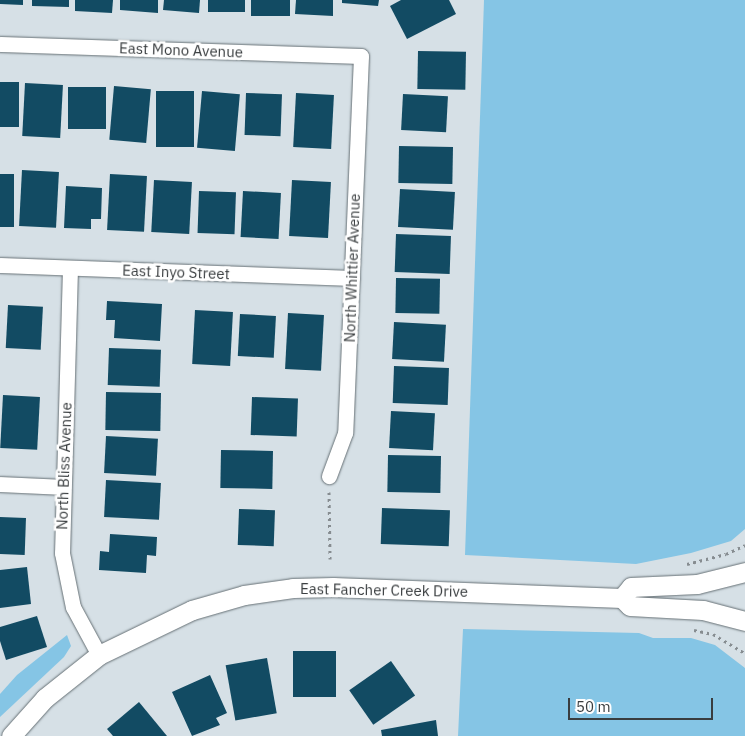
<!DOCTYPE html>
<style>
body{margin:0}
#map{position:relative;width:745px;height:736px;overflow:hidden;background:#d6e0e6;font-family:"IBM Plex Sans",sans-serif}
div>[style]{position:absolute}
.green>*{inset:0;background:#85c5e5}
.building>*{inset:0;background:#124b63;transform-origin:0 0}
.path>*{height:3px;margin-top:-1.5px;transform-origin:0;background:repeating-linear-gradient(90deg,#868c90 0 2.5px,transparent 0 6.5px)}
.roads{filter:drop-shadow(0 0 1px #667075) drop-shadow(0 0 1px #667075)}
.minor>*{height:15px;margin:-7.5px;padding:0 7.5px;transform-origin:7.5px;border-radius:7.5px;background:#fff}
.tertiary>*{height:19px;margin:-9.5px;padding:0 9.5px;transform-origin:9.5px;border-radius:9.5px;background:#fff}
span{translate:-50% -50%;white-space:nowrap;text-align:center;line-height:1.15;-webkit-text-stroke:5px #fff;paint-order:stroke}
.street-label{font-size:15px;color:#393d3f}
.scale{position:absolute;left:568px;top:698px;width:145px;height:22px;box-sizing:border-box;border:2px solid #393d3f;border-top:0;padding-left:6px;font-size:15px;line-height:18px;white-space:nowrap;color:#393d3f;-webkit-text-stroke:4px #fff;paint-order:stroke}
</style>
<div id="map">
<div class="green">
<div style="clip-path:polygon(484px 0,745px 0,745px 529px,731px 541px,691px 553px,636px 564px,465px 555px)"></div>
<div style="clip-path:polygon(463px 629px,639px 633px,653px 638px,691px 638px,715px 645px,745px 668px,745px 736px,458px 736px)"></div>
<div style="clip-path:polygon(67px 635px,71px 646px,64px 657px,0 717px,0 694px,17px 675px)"></div>
</div>
<div class="building">
<div style="clip-path:polygon(0 0,23px 0,23px 5px,0 4px)"></div>
<div style="clip-path:polygon(32px 0,69px 0,69px 7px,32px 6px)"></div>
<div style="clip-path:polygon(75px 0,113px 0,112px 13px,75px 11px)"></div>
<div style="clip-path:polygon(120px 0,158px 0,158px 13px,120px 10px)"></div>
<div style="clip-path:polygon(164px 0,200px 0,199px 13px,163px 10px)"></div>
<div style="left:208px;top:0;width:37px;height:12px"></div>
<div style="left:251px;top:0;width:39px;height:16px"></div>
<div style="clip-path:polygon(296px 0,333px 0,333px 16px,295px 14px)"></div>
<div style="clip-path:polygon(342px 0,379px 0,378px 6px,342px 3px)"></div>
<div style="clip-path:polygon(401px 0,449px 0,456px 14px,407px 39px,390px 6px)"></div>
<div style="left:418px;top:51px;width:48px;height:38px;rotate:1deg"></div>
<div style="left:0;top:82px;width:19px;height:45px"></div>
<div style="left:25px;top:83px;width:38px;height:53px;rotate:3deg"></div>
<div style="left:114px;top:86px;width:37px;height:54px;rotate:5deg"></div>
<div style="left:68px;top:87px;width:38px;height:42px"></div>
<div style="left:156px;top:91px;width:38px;height:56px"></div>
<div style="left:202px;top:91px;width:38px;height:57px;rotate:5deg"></div>
<div style="left:246px;top:93px;width:36px;height:42px;rotate:2deg"></div>
<div style="left:296px;top:93px;width:38px;height:54px;rotate:3deg"></div>
<div style="left:403px;top:94px;width:45px;height:36px;rotate:3deg"></div>
<div style="left:399px;top:146px;width:54px;height:37px;rotate:1deg"></div>
<div style="left:22px;top:170px;width:37px;height:56px;rotate:3deg"></div>
<div style="left:0;top:174px;width:14px;height:53px"></div>
<div style="left:110px;top:174px;width:37px;height:56px;rotate:3deg"></div>
<div style="left:154px;top:180px;width:38px;height:52px;rotate:3deg"></div>
<div style="left:292px;top:180px;width:39px;height:56px;rotate:3deg"></div>
<div style="clip-path:polygon(66px 186px,102px 188px,101px 219px,91px 219px,91px 229px,64px 228px)"></div>
<div style="left:400px;top:189px;width:55px;height:38px;rotate:3deg"></div>
<div style="left:199px;top:191px;width:37px;height:42px;rotate:2deg"></div>
<div style="left:243px;top:191px;width:38px;height:46px;rotate:3deg"></div>
<div style="left:396px;top:234px;width:55px;height:38px;rotate:2deg"></div>
<div style="left:396px;top:278px;width:44px;height:35px;rotate:1deg"></div>
<div style="clip-path:polygon(107px 301px,162px 304px,160px 341px,114px 338px,115px 320px,106px 320px)"></div>
<div style="left:8px;top:305px;width:35px;height:43px;rotate:3deg"></div>
<div style="left:195px;top:310px;width:38px;height:54px;rotate:3deg"></div>
<div style="left:288px;top:313px;width:36px;height:56px;rotate:3deg"></div>
<div style="left:240px;top:314px;width:36px;height:42px;rotate:3deg"></div>
<div style="left:394px;top:322px;width:52px;height:37px;rotate:3deg"></div>
<div style="left:109px;top:348px;width:52px;height:37px;rotate:2deg"></div>
<div style="left:394px;top:366px;width:55px;height:37px;rotate:2deg"></div>
<div style="left:106px;top:392px;width:55px;height:38px;rotate:1deg"></div>
<div style="left:3px;top:395px;width:37px;height:53px;rotate:3deg"></div>
<div style="left:252px;top:397px;width:46px;height:38px;rotate:2deg"></div>
<div style="left:391px;top:411px;width:44px;height:37px;rotate:3deg"></div>
<div style="left:106px;top:436px;width:52px;height:37px;rotate:3deg"></div>
<div style="left:221px;top:450px;width:52px;height:38px;rotate:1deg"></div>
<div style="left:388px;top:455px;width:53px;height:37px;rotate:1deg"></div>
<div style="left:106px;top:480px;width:55px;height:37px;rotate:3deg"></div>
<div style="left:382px;top:508px;width:68px;height:36px;rotate:2deg"></div>
<div style="left:239px;top:509px;width:36px;height:36px;rotate:2deg"></div>
<div style="left:0;top:517px;width:26px;height:37px;rotate:2deg"></div>
<div style="clip-path:polygon(110px 534px,157px 537px,156px 556px,147px 555px,146px 573px,99px 570px,100px 551px,109px 552px)"></div>
<div style="clip-path:polygon(27px 567px,31px 604px,0 608px,0 570px)"></div>
<div style="clip-path:polygon(37px 616px,47px 647px,6px 660px,0 641px,0 627px)"></div>
<div style="left:293px;top:651px;width:43px;height:46px"></div>
<div style="left:267px;top:658px;width:56px;height:42px;rotate:80deg"></div>
<div style="left:391px;top:661px;width:42px;height:51px;rotate:55deg"></div>
<div style="clip-path:polygon(210px 675px,227px 713px,216px 718px,220px 725px,192px 736px,172px 692px)"></div>
<div style="clip-path:polygon(139px 702px,167px 736px,113px 736px,107px 729px)"></div>
<div style="clip-path:polygon(436px 720px,438px 736px,382px 736px,381px 730px)"></div>
</div>
<div class="path">
<div style="left:329px;top:492px;width:67px;rotate:89.1deg"></div>
<div style="left:687px;top:564px;width:40px;rotate:-14.4deg"></div>
<div style="left:726px;top:554px;width:21px;rotate:-25deg"></div>
<div style="left:694px;top:630px;width:19px;rotate:12deg"></div>
<div style="left:713px;top:634px;width:37px;rotate:31deg"></div>
</div>
<div class="roads">
<div class="minor">
<div style="left:0;top:44px;width:361px;rotate:1.9deg"></div>
<div style="left:361px;top:56px;width:377px;rotate:92.4deg"></div>
<div style="left:345px;top:433px;width:46px;rotate:110.4deg"></div>
<div style="left:0;top:265px;width:352px;rotate:2.1deg"></div>
<div style="left:70px;top:268px;width:285px;rotate:91.6deg"></div>
<div style="left:62px;top:553px;width:55px;rotate:78.5deg"></div>
<div style="left:73px;top:607px;width:55px;rotate:61.6deg"></div>
<div style="left:0;top:484px;width:63px;rotate:2.7deg"></div>
</div>
<div class="tertiary">
<div style="left:622px;top:598px;width:14px;rotate:-51deg"></div>
<div style="left:631px;top:587px;width:66px;rotate:-2.6deg"></div>
<div style="left:697px;top:584px;width:49px;rotate:-14deg"></div>
<div style="left:11px;top:736px;width:51px;rotate:-48.2deg"></div>
<div style="left:45px;top:698px;width:69px;rotate:-38.5deg"></div>
<div style="left:99px;top:655px;width:103px;rotate:-25.8deg"></div>
<div style="left:192px;top:610px;width:54px;rotate:-16.1deg"></div>
<div style="left:244px;top:595px;width:49px;rotate:-8.1deg"></div>
<div style="left:293px;top:588px;width:40px;rotate:-1.4deg"></div>
<div style="left:333px;top:587px;width:289px;rotate:2.2deg"></div>
<div style="left:622px;top:598px;width:11px;rotate:45deg"></div>
<div style="left:630px;top:606px;width:73px;rotate:3.1deg"></div>
<div style="left:703px;top:610px;width:43px;rotate:14.7deg"></div>
</div>
</div>
<div class="street-label">
<span style="left:181px;top:50px;rotate:2deg">East Mono Avenue</span>
<span style="left:352px;top:268px;rotate:-88deg">North Whittier Avenue</span>
<span style="left:176px;top:272px;rotate:2deg">East Inyo Street</span>
<span style="left:64px;top:466px;rotate:-88deg">North Bliss Avenue</span>
<span style="left:384px;top:590px;rotate:1deg">East Fancher Creek Drive</span>
</div>
<div class="scale">50 m</div>
</div>
